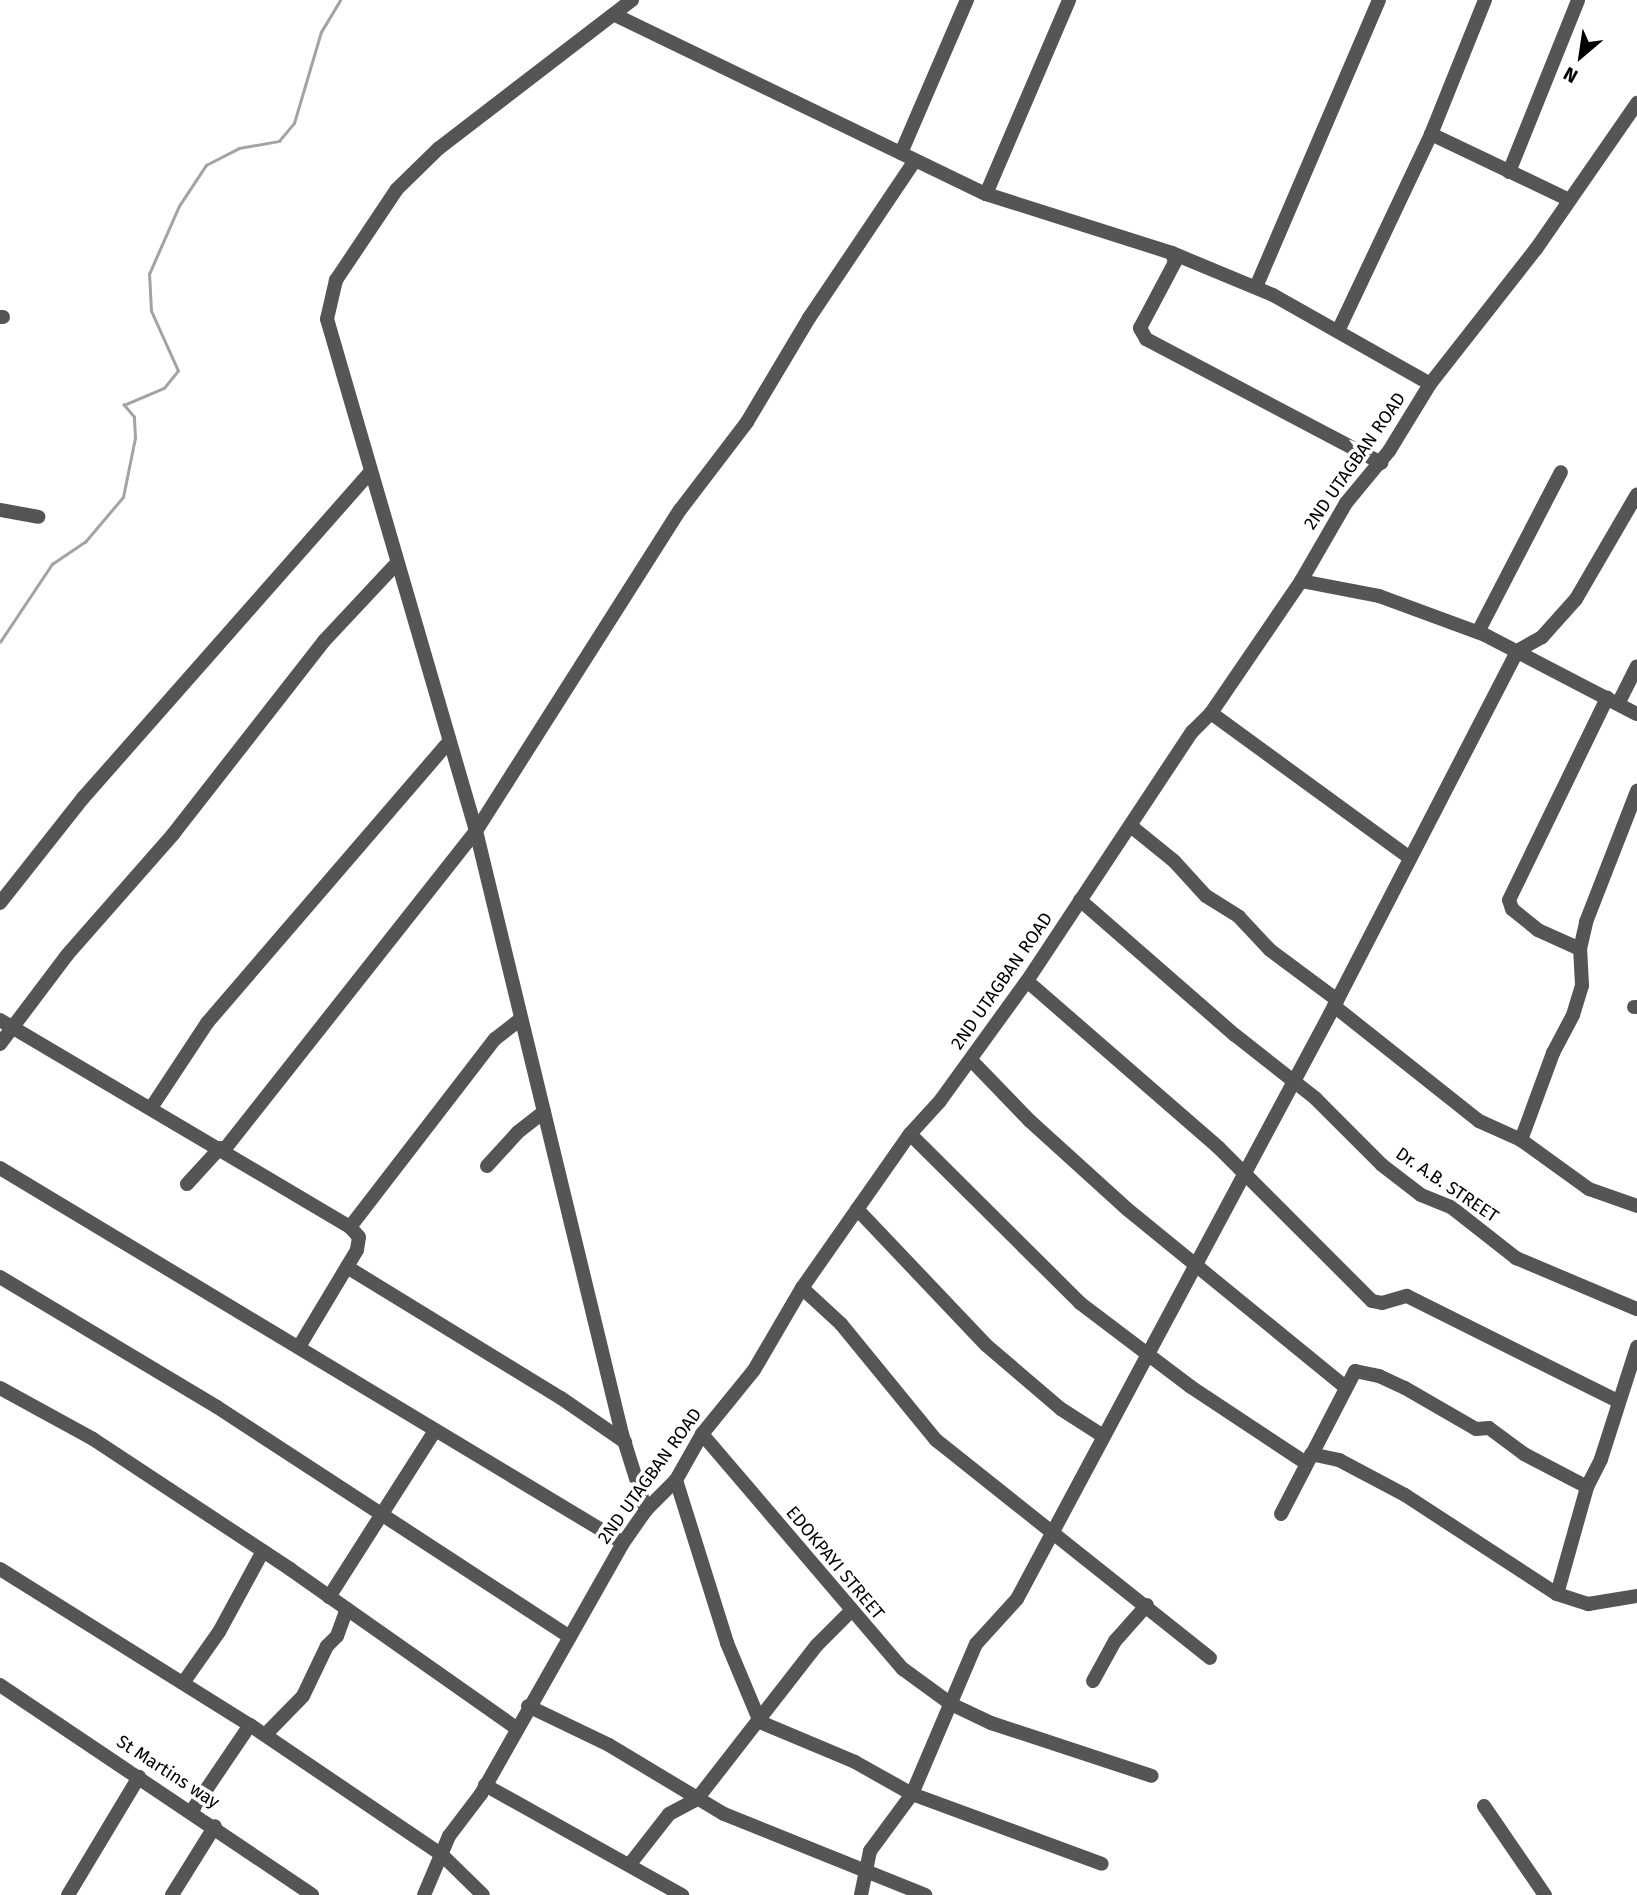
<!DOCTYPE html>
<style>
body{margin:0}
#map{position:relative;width:1637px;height:1895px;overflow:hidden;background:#fff;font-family:"Fira Sans",sans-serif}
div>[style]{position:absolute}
.stream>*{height:2.5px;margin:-1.25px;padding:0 1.25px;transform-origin:1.25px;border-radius:1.25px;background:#a3a3a3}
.minor>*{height:14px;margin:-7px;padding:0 7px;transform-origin:7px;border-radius:7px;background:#555}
span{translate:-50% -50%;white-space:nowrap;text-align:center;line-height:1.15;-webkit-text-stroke:7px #fff;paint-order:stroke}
.street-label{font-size:18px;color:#000}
.north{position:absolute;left:1546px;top:21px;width:70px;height:70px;-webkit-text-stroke:5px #fff;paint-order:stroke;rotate:209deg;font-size:19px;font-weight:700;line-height:28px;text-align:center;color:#000}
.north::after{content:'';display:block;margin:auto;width:24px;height:32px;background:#000;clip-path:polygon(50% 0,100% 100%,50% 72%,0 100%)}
</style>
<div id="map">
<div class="stream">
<div style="left:0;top:642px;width:94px;rotate:-56.3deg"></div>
<div style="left:52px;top:564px;width:40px;rotate:-34deg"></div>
<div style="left:85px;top:542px;width:59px;rotate:-49.8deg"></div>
<div style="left:123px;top:497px;width:60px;rotate:-78.5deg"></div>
<div style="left:135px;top:438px;width:21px;rotate:-93deg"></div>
<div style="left:134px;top:417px;width:16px;rotate:-130deg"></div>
<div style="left:124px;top:405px;width:43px;rotate:-23deg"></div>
<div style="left:164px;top:388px;width:22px;rotate:-51deg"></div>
<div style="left:178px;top:371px;width:66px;rotate:-114.2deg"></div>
<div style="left:151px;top:311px;width:37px;rotate:-93deg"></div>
<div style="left:149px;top:274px;width:74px;rotate:-66.2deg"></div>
<div style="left:179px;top:206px;width:49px;rotate:-56.6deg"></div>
<div style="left:206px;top:165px;width:37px;rotate:-27deg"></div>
<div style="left:239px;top:148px;width:41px;rotate:-9.9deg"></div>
<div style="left:279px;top:141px;width:23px;rotate:-50deg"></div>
<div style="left:294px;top:123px;width:95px;rotate:-73.5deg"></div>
<div style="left:321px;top:32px;width:37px;rotate:-59deg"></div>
</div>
<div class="minor">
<div style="left:632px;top:0;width:243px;rotate:142.5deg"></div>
<div style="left:439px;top:148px;width:59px;rotate:135.7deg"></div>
<div style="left:397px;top:189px;width:110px;rotate:123.8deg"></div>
<div style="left:336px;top:280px;width:40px;rotate:103deg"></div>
<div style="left:327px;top:319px;width:533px;rotate:73.77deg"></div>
<div style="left:476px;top:831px;width:620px;rotate:76.39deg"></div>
<div style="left:622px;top:1434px;width:80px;rotate:72.5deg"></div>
<div style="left:1485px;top:0;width:144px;rotate:111.9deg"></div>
<div style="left:1431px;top:134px;width:151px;rotate:25.5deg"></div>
<div style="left:615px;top:15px;width:412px;rotate:25.8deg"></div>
<div style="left:986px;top:194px;width:195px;rotate:17.6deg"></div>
<div style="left:1172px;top:253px;width:109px;rotate:22.6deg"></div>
<div style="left:1273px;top:295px;width:180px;rotate:29.5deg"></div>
<div style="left:901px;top:153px;width:167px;rotate:-66.7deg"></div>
<div style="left:1509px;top:172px;width:185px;rotate:-68.1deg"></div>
<div style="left:986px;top:194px;width:211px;rotate:-66.8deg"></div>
<div style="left:1172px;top:253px;width:9px;rotate:72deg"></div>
<div style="left:1175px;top:262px;width:75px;rotate:117.9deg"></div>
<div style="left:1140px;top:328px;width:13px;rotate:61deg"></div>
<div style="left:1146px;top:339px;width:266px;rotate:27.8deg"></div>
<div style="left:1256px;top:287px;width:312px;rotate:-66.8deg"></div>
<div style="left:0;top:317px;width:3px"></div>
<div style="left:1339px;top:329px;width:216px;rotate:-64.7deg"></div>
<div style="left:0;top:510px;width:39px;rotate:10deg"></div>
<div style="left:1301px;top:581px;width:79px;rotate:10.9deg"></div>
<div style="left:1379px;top:596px;width:113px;rotate:20.2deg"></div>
<div style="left:1485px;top:635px;width:171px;rotate:27.5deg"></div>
<div style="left:1478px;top:632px;width:180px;rotate:-62.6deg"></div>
<div style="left:1517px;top:651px;width:29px;rotate:-29deg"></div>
<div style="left:1542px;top:637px;width:51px;rotate:-48.2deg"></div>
<div style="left:1576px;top:599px;width:121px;rotate:-59.8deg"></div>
<div style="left:1618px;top:704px;width:42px;rotate:-63.4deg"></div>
<div style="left:1211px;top:713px;width:246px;rotate:36.1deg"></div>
<div style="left:1132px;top:827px;width:54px;rotate:39deg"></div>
<div style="left:1174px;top:861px;width:47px;rotate:47.6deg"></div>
<div style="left:1206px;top:896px;width:39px;rotate:32deg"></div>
<div style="left:1239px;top:917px;width:45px;rotate:46.8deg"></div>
<div style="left:1270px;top:950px;width:84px;rotate:36.7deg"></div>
<div style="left:1080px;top:900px;width:206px;rotate:41.1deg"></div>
<div style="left:1235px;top:1035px;width:102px;rotate:38.2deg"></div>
<div style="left:1315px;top:1098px;width:95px;rotate:45deg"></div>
<div style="left:1382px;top:1165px;width:49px;rotate:37.6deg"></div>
<div style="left:1421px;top:1195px;width:32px;rotate:22deg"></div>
<div style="left:1451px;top:1207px;width:83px;rotate:38.1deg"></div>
<div style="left:1516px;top:1258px;width:131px;rotate:22.9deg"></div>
<div style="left:0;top:903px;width:134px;rotate:-51.7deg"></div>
<div style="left:83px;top:798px;width:434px;rotate:-48.6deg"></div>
<div style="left:1580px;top:949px;width:46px;rotate:-155.7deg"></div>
<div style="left:1538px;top:930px;width:33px;rotate:-141deg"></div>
<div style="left:1512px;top:909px;width:9px;rotate:-108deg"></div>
<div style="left:1509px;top:900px;width:225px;rotate:-64.1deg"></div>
<div style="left:1027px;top:981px;width:254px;rotate:41deg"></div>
<div style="left:1219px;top:1148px;width:216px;rotate:45deg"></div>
<div style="left:1372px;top:1301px;width:10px;rotate:11deg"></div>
<div style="left:1382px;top:1303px;width:26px;rotate:-16deg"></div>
<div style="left:1407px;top:1296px;width:236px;rotate:26.5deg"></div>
<div style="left:1334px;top:1006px;width:185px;rotate:38.4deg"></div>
<div style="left:1479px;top:1121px;width:46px;rotate:24.3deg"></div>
<div style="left:1521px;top:1140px;width:84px;rotate:35.8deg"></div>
<div style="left:1589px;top:1189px;width:51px;rotate:19.5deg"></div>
<div style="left:1634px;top:1007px;width:3px"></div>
<div style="left:0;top:1020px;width:407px;rotate:30.6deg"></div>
<div style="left:350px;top:1227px;width:13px;rotate:48deg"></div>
<div style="left:359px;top:1237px;width:13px;rotate:99deg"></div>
<div style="left:357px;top:1250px;width:113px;rotate:120.9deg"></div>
<div style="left:0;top:1044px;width:111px;rotate:-53deg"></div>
<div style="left:67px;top:955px;width:162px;rotate:-48.7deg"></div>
<div style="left:174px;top:833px;width:244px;rotate:-52deg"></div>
<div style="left:324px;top:641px;width:107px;rotate:-46.9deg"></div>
<div style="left:971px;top:1060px;width:85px;rotate:46deg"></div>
<div style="left:1030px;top:1121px;width:131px;rotate:42.2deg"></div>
<div style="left:1127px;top:1209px;width:280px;rotate:39.2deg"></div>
<div style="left:151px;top:1108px;width:102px;rotate:-56.6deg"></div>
<div style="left:207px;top:1023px;width:367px;rotate:-49.3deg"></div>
<div style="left:910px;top:1134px;width:240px;rotate:44.8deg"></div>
<div style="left:1080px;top:1303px;width:139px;rotate:37.1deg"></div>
<div style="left:1191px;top:1387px;width:138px;rotate:33.5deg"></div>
<div style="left:1521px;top:1140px;width:93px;rotate:-69.8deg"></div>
<div style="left:1553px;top:1053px;width:43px;rotate:-62.2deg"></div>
<div style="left:1573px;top:1015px;width:31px;rotate:-73deg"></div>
<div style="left:1582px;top:985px;width:36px;rotate:-93deg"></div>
<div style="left:1580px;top:949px;width:28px;rotate:-77deg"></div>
<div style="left:1586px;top:922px;width:141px;rotate:-68.7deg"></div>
<div style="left:224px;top:1150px;width:407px;rotate:-51.7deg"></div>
<div style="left:476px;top:831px;width:380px;rotate:-57.6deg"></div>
<div style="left:680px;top:510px;width:111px;rotate:-52.7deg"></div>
<div style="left:747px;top:422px;width:121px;rotate:-59.2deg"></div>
<div style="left:809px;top:318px;width:190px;rotate:-56.1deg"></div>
<div style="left:487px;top:1166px;width:46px;rotate:-47.6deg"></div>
<div style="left:518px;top:1132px;width:33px;rotate:-38deg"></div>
<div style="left:0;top:1168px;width:727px;rotate:31.04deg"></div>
<div style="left:187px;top:1184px;width:49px;rotate:-47.5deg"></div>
<div style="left:857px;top:1209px;width:187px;rotate:46.5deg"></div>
<div style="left:986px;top:1345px;width:99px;rotate:40.5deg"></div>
<div style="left:1061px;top:1409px;width:50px;rotate:32.7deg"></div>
<div style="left:350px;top:1227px;width:237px;rotate:-52.4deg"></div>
<div style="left:495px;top:1039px;width:33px;rotate:-38deg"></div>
<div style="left:347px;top:1267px;width:251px;rotate:31.5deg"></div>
<div style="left:561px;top:1398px;width:78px;rotate:34.5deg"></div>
<div style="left:0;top:1277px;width:253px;rotate:30.9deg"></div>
<div style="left:217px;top:1407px;width:421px;rotate:33.1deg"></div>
<div style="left:802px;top:1288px;width:53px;rotate:42.7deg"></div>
<div style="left:841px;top:1324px;width:150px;rotate:50.7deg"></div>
<div style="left:936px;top:1440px;width:350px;rotate:38.5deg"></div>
<div style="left:0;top:1388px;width:106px;rotate:28.7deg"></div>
<div style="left:93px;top:1439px;width:236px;rotate:33.4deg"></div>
<div style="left:290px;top:1569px;width:275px;rotate:35.1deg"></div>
<div style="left:702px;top:1434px;width:309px;rotate:49.5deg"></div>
<div style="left:903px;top:1669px;width:59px;rotate:36.1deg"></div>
<div style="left:951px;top:1704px;width:44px;rotate:25.4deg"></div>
<div style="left:991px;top:1723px;width:169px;rotate:18.2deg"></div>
<div style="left:1311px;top:1454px;width:29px;rotate:12deg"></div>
<div style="left:1339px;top:1460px;width:75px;rotate:27.9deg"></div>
<div style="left:1405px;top:1495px;width:181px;rotate:33.1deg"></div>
<div style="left:1557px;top:1594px;width:33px;rotate:18deg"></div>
<div style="left:1588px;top:1604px;width:50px;rotate:-9.3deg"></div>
<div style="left:676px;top:1480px;width:171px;rotate:72.6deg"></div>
<div style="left:727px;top:1643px;width:86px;rotate:67.3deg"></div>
<div style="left:760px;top:1722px;width:103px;rotate:22.8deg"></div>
<div style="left:855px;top:1762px;width:65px;rotate:29.3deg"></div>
<div style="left:912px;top:1794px;width:202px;rotate:20.2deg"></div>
<div style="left:1281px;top:1514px;width:161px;rotate:-62.6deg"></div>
<div style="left:1355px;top:1371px;width:25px;rotate:12deg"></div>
<div style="left:1379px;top:1376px;width:29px;rotate:25deg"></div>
<div style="left:1405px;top:1388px;width:82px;rotate:30deg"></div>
<div style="left:1476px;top:1429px;width:13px;rotate:-4deg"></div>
<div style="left:1489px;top:1428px;width:44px;rotate:36.6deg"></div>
<div style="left:1524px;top:1454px;width:71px;rotate:27.6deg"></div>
<div style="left:0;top:1569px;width:295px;rotate:32deg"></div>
<div style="left:250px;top:1725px;width:232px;rotate:34.1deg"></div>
<div style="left:442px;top:1855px;width:57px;rotate:44.3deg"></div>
<div style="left:1557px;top:1594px;width:111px;rotate:-74.3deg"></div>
<div style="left:1587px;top:1487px;width:31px;rotate:-63deg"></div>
<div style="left:1601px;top:1459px;width:118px;rotate:-72.2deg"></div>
<div style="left:329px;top:1597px;width:196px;rotate:-57.5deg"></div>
<div style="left:1093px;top:1681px;width:46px;rotate:-61.2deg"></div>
<div style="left:1115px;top:1641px;width:48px;rotate:-48.4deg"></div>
<div style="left:183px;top:1683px;width:62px;rotate:-54.8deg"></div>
<div style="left:219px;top:1632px;width:92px;rotate:-61.5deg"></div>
<div style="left:0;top:1685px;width:376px;rotate:33.9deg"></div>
<div style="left:528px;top:1706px;width:90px;rotate:25.7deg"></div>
<div style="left:609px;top:1745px;width:134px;rotate:31deg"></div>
<div style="left:724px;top:1814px;width:217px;rotate:21.9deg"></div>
<div style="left:265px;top:1735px;width:54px;rotate:-45.7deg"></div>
<div style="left:303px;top:1696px;width:55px;rotate:-64.4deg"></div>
<div style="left:327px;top:1646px;width:14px;rotate:-45deg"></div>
<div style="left:337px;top:1636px;width:29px;rotate:-70deg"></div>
<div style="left:485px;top:1785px;width:226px;rotate:29.2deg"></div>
<div style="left:1484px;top:1806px;width:108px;rotate:55.6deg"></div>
<div style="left:191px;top:1812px;width:105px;rotate:-55.9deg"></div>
<div style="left:630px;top:1864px;width:63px;rotate:-52deg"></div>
<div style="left:669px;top:1814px;width:32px;rotate:-28deg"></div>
<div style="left:697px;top:1799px;width:195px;rotate:-52.1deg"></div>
<div style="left:817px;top:1645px;width:47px;rotate:-45deg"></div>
<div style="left:68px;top:1895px;width:138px;rotate:-59deg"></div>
<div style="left:172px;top:1895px;width:81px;rotate:-58.1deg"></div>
<div style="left:424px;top:1895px;width:64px;rotate:-67deg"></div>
<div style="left:449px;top:1836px;width:53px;rotate:-52.7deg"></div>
<div style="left:481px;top:1794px;width:288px;rotate:-60.5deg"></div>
<div style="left:623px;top:1543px;width:40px;rotate:-55.1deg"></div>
<div style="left:646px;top:1510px;width:42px;rotate:-45deg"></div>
<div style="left:676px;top:1480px;width:53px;rotate:-60.5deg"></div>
<div style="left:702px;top:1434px;width:82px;rotate:-50.9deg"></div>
<div style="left:754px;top:1370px;width:95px;rotate:-59.7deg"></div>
<div style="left:802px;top:1288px;width:188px;rotate:-55deg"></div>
<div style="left:910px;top:1134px;width:45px;rotate:-47.7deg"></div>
<div style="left:940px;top:1101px;width:148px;rotate:-54.1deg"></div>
<div style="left:1027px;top:981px;width:299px;rotate:-56.5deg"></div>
<div style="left:1192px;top:732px;width:27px;rotate:-45deg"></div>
<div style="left:1211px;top:713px;width:160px;rotate:-55.7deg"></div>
<div style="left:1301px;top:581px;width:90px;rotate:-60deg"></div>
<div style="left:1346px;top:503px;width:67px;rotate:-50.4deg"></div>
<div style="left:1389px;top:451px;width:79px;rotate:-58.5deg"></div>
<div style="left:1430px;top:384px;width:172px;rotate:-51.9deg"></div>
<div style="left:1536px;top:249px;width:178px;rotate:-55.3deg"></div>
<div style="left:861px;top:1895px;width:45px;rotate:-78.4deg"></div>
<div style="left:870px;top:1851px;width:71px;rotate:-53.6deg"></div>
<div style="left:912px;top:1794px;width:163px;rotate:-66.9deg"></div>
<div style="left:976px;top:1644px;width:61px;rotate:-47.7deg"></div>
<div style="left:1017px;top:1599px;width:663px;rotate:-61.85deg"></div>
<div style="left:1330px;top:1014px;width:408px;rotate:-62.7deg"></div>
</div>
<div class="street-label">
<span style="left:1355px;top:461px;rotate:-55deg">2ND UTAGBAN ROAD</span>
<span style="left:1002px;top:981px;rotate:-55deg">2ND UTAGBAN ROAD</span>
<span style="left:1447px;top:1185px;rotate:34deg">Dr. A.B. STREET</span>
<span style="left:650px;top:1476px;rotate:-54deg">2ND UTAGBAN ROAD</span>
<span style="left:835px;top:1563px;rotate:50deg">EDOKPAYI STREET</span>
<span style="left:168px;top:1772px;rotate:33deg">St Martins way</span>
</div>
<div class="north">N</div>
</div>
